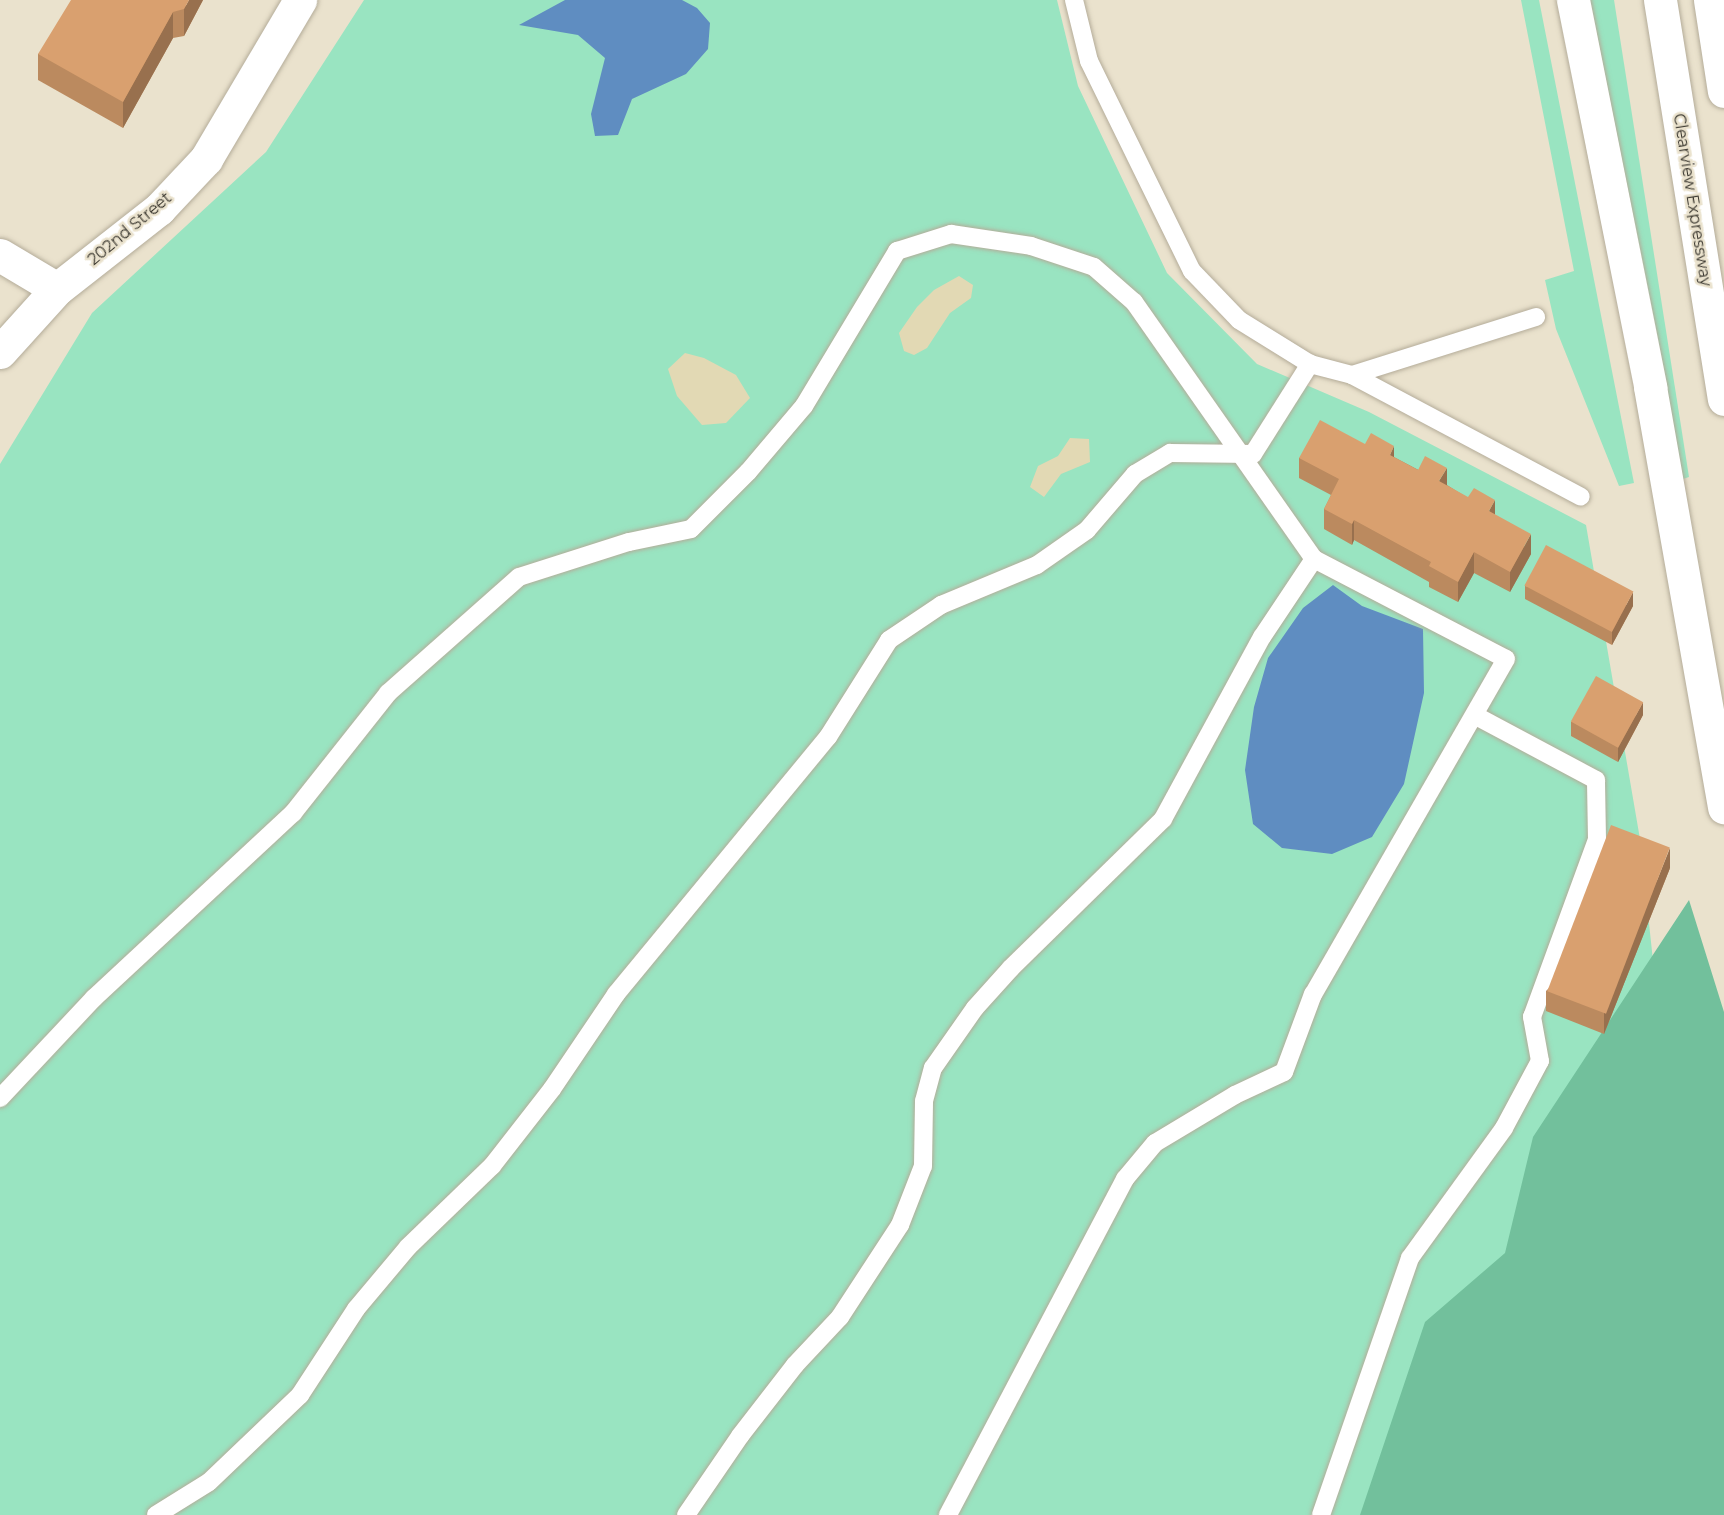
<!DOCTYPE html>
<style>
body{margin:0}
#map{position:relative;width:1724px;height:1515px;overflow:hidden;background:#eae2cd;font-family:Montserrat,sans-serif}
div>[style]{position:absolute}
.green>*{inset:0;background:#99e4c1}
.forest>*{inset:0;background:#72c09c}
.sand>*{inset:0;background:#e2d9b4}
.water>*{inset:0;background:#5f8dc1}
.roads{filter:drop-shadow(0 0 2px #b4ac99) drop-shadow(0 0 2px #b4ac99)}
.service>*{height:18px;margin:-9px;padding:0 9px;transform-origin:9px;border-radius:9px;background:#fff}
.minor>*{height:33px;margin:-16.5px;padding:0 16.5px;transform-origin:16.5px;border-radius:16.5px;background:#fff}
.motorway>*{height:33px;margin:-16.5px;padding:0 16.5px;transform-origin:16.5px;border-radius:16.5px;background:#fff}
.wall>*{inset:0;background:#bb8a5f}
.shaded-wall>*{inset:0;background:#98704e}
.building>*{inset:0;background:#d9a06f;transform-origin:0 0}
span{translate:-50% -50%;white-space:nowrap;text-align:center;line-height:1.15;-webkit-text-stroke:5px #eae2cd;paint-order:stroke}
.street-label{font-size:16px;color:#39362e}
</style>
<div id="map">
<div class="green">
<div style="clip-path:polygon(364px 0,1057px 0,1078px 86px,1167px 273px,1257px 364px,1369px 412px,1586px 525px,1640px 839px,1705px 1447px,1703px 1515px,0 1515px,0 464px,92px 313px,266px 152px)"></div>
<div style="clip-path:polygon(1521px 0,1539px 0,1634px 483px,1619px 486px,1556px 329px,1545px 280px,1574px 271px)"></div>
<div style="clip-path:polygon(1590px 0,1614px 0,1689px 477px,1683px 479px)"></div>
</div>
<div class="forest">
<div style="clip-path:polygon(1689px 900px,1724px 1012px,1724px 1515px,1360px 1515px,1425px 1322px,1505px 1253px,1533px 1137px)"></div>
</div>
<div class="sand">
<div style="clip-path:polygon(959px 276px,973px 285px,971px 298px,950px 313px,927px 348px,914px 355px,904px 351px,899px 333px,917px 307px,934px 290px)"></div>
<div style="clip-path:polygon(685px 353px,704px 358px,736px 375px,750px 398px,726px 423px,702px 425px,677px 396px,668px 369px)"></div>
<div style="clip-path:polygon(1070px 438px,1089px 439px,1090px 462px,1061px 474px,1044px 497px,1030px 487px,1038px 466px,1058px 456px)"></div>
</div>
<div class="water">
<div style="clip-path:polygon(565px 0,682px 0,697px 8px,710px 23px,708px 49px,686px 74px,632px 99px,618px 135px,595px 136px,591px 114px,605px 58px,578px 35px,519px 25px)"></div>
<div style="clip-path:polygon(1333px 585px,1362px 606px,1423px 629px,1424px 693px,1404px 784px,1372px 837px,1332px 854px,1282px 848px,1253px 824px,1245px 770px,1254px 707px,1268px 658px,1303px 608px)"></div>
</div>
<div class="roads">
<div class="service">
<div style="left:1074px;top:0;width:63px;rotate:76.2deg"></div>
<div style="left:1089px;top:61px;width:234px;rotate:63.9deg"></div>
<div style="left:1192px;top:271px;width:68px;rotate:46.2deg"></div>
<div style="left:1239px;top:320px;width:84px;rotate:31.8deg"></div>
<div style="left:1310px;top:364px;width:43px;rotate:14.7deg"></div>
<div style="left:1352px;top:375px;width:259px;rotate:28deg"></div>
<div style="left:1352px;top:375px;width:193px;rotate:-17.5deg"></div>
<div style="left:0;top:1098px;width:137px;rotate:-46.8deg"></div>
<div style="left:94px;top:998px;width:272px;rotate:-42.9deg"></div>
<div style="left:293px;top:813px;width:153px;rotate:-51.6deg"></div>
<div style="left:388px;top:693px;width:175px;rotate:-41.5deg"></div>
<div style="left:519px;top:577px;width:115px;rotate:-17.7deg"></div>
<div style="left:629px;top:542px;width:63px;rotate:-11.8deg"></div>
<div style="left:691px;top:529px;width:81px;rotate:-45deg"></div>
<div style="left:748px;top:472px;width:87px;rotate:-49.7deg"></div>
<div style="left:804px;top:406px;width:181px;rotate:-59deg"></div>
<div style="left:897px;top:251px;width:57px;rotate:-17.5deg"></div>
<div style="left:951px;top:234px;width:81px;rotate:8.5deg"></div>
<div style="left:1031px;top:246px;width:66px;rotate:18.4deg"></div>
<div style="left:1094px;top:267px;width:53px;rotate:41.2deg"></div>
<div style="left:1134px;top:302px;width:314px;rotate:55deg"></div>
<div style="left:156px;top:1515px;width:62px;rotate:-31.9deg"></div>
<div style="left:209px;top:1482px;width:126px;rotate:-43.7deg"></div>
<div style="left:300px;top:1395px;width:103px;rotate:-56.9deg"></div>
<div style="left:356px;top:1309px;width:81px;rotate:-50deg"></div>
<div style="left:408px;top:1247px;width:117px;rotate:-44deg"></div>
<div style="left:492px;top:1166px;width:98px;rotate:-52.1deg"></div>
<div style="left:552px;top:1089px;width:115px;rotate:-56deg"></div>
<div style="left:616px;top:994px;width:333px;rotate:-50.5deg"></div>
<div style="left:828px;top:737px;width:115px;rotate:-57.8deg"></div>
<div style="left:889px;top:640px;width:63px;rotate:-33.9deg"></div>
<div style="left:941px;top:605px;width:104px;rotate:-22.6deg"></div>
<div style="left:1037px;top:565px;width:61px;rotate:-35deg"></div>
<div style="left:1087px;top:530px;width:74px;rotate:-49.4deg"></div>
<div style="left:1135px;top:474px;width:41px;rotate:-31deg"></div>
<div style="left:1170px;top:453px;width:83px;rotate:0.7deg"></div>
<div style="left:1253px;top:454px;width:107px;rotate:-57.7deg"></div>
<div style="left:686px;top:1515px;width:96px;rotate:-55.6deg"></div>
<div style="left:740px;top:1436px;width:90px;rotate:-52.2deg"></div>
<div style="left:795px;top:1365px;width:66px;rotate:-46.8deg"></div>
<div style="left:840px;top:1317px;width:110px;rotate:-56.9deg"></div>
<div style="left:900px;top:1225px;width:63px;rotate:-68.7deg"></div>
<div style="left:923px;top:1166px;width:65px;rotate:-89.1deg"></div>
<div style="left:924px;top:1101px;width:34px;rotate:-75deg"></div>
<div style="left:933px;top:1068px;width:73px;rotate:-55deg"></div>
<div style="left:975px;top:1008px;width:54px;rotate:-48deg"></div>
<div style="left:1011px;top:968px;width:213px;rotate:-44.4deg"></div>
<div style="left:1163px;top:819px;width:207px;rotate:-61.5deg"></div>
<div style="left:1262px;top:637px;width:94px;rotate:-56.3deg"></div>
<div style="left:1314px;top:559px;width:216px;rotate:27.5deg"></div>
<div style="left:1506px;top:659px;width:387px;rotate:119.9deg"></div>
<div style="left:1313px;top:994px;width:83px;rotate:110.4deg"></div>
<div style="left:1284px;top:1072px;width:54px;rotate:154.9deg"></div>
<div style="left:1235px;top:1095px;width:93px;rotate:149deg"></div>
<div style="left:1155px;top:1143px;width:47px;rotate:129.8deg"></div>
<div style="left:1125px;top:1179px;width:380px;rotate:117.8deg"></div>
<div style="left:1321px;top:1515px;width:272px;rotate:-70.9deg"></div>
<div style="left:1410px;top:1258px;width:160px;rotate:-54.1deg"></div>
<div style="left:1504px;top:1128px;width:76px;rotate:-61.8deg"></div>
<div style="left:1540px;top:1061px;width:45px;rotate:-100.3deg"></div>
<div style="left:1532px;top:1017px;width:189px;rotate:-69.9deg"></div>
<div style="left:1597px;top:839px;width:59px;rotate:-91deg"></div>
<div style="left:1596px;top:780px;width:136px;rotate:-151.9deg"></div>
</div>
<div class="minor">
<div style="left:0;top:255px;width:66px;rotate:30.8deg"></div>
<div style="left:0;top:352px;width:85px;rotate:-47.9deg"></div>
<div style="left:57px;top:289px;width:130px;rotate:-38.1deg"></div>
<div style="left:159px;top:209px;width:69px;rotate:-46.8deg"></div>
<div style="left:206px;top:159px;width:185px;rotate:-59.4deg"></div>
</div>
<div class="motorway">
<div style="left:1573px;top:0;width:395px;rotate:78.7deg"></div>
<div style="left:1650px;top:387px;width:427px;rotate:80deg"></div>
<div style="left:1660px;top:0;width:404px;rotate:80.9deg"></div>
<div style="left:1710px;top:0;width:92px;rotate:81.3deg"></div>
</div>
</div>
<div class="wall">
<div style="clip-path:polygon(203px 0,184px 36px,173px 38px,123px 128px,38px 80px,38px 54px)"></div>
<div style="clip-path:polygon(1365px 444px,1394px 457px,1447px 485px,1495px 515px,1531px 554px,1510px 592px,1474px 573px,1458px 602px,1429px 587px,1429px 582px,1354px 540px,1352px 545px,1324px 529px,1324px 509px,1331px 495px,1299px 478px,1299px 458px)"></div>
<div style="clip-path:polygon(1525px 586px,1633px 606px,1612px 645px,1525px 599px)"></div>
<div style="clip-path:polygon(1643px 715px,1618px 762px,1571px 736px,1571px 722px)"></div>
<div style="clip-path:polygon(1670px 868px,1604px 1034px,1546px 1011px,1546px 991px)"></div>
</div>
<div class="shaded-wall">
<div style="clip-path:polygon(189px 0,203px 0,184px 36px,184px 9px)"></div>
<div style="clip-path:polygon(173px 12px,173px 38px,123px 128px,123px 102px)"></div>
<div style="clip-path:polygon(1394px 446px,1394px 467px,1390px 455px)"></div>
<div style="clip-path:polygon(1447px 468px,1447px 488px,1439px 481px)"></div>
<div style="clip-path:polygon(1495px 500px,1495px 520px,1489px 511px)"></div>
<div style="clip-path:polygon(1354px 520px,1354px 540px,1352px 545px,1352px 524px)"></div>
<div style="clip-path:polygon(1531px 534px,1531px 554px,1510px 592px,1510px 572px)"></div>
<div style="clip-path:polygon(1474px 552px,1474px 573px,1458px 602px,1458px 582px)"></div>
<div style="clip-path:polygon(1633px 592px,1633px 606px,1612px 645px,1612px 632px)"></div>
<div style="clip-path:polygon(1643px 702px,1643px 715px,1618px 762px,1618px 748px)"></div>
<div style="clip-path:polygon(1670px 848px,1670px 868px,1604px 1034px,1604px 1013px)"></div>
</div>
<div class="building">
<div style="clip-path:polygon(71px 0,189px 0,184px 9px,173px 12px,123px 102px,38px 54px)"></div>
<div style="clip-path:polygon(1320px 420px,1365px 444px,1371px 433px,1394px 446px,1390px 455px,1418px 470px,1425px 456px,1447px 468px,1439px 481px,1468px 497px,1474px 488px,1495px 500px,1489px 511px,1531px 534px,1510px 572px,1474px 552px,1458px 582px,1429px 566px,1431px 562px,1354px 520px,1352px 524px,1324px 509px,1339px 479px,1299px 458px)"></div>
<div style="left:1546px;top:545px;width:99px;height:46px;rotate:28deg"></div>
<div style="left:1596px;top:676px;width:54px;height:52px;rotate:29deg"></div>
<div style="left:1611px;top:825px;width:63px;height:178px;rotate:21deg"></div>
</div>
<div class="street-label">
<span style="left:1692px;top:200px;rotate:81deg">Clearview Expressway</span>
<span style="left:130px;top:229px;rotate:-40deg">202nd Street</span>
</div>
</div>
